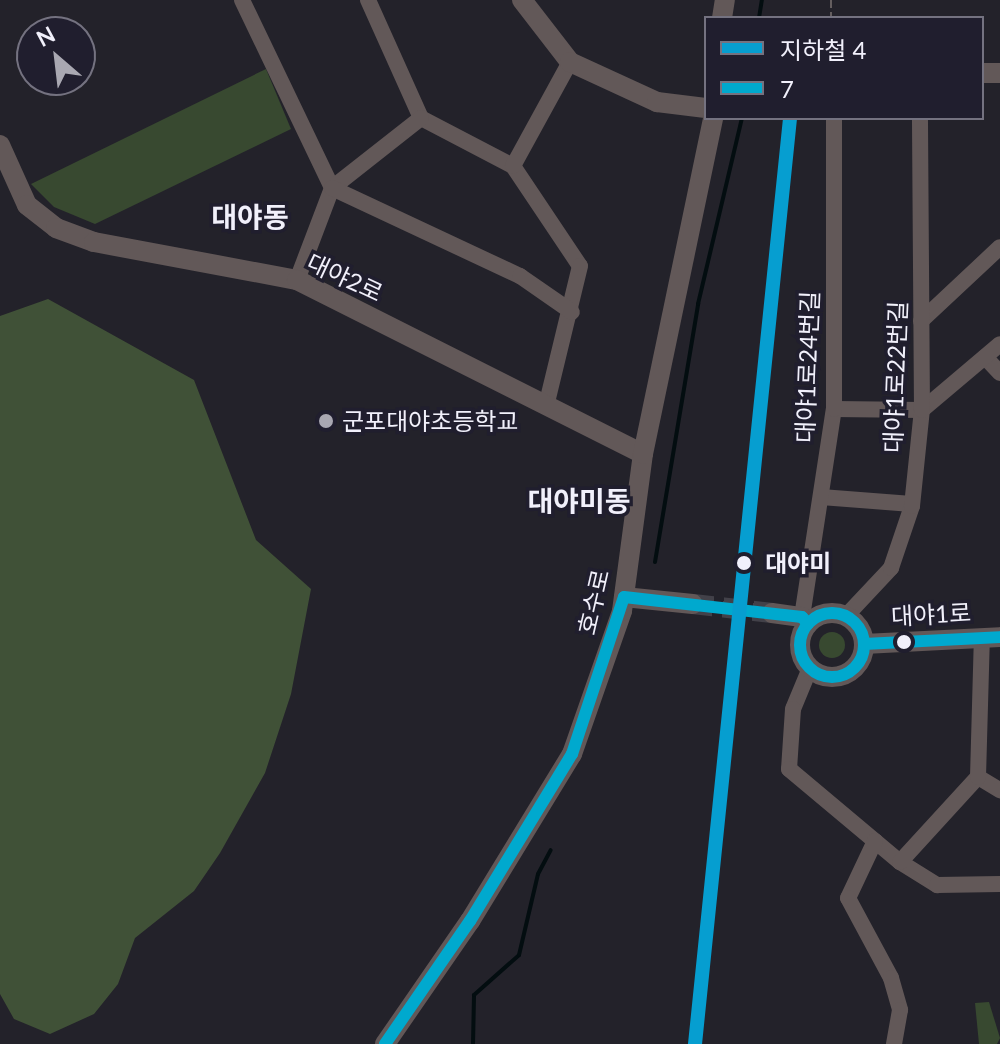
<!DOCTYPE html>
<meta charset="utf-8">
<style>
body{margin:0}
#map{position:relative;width:1000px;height:1044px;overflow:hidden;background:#23222a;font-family:Lato,"Noto Sans KR",sans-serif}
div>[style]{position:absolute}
.green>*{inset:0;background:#384930}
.round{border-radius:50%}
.forest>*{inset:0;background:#405137}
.stream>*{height:4px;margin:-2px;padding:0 2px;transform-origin:2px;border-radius:2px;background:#030d10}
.tertiary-tunnel>*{height:20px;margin-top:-10px;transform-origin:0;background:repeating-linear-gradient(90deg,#424149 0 20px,transparent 0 30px)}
.path>*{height:2px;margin-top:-1px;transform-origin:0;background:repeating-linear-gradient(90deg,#645e5f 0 8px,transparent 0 12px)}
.minor>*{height:16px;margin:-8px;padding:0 8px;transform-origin:8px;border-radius:8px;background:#625858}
.tertiary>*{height:20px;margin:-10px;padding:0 10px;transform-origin:10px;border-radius:10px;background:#625858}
.tertiary>.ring{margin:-10px;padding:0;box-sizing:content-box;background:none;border:20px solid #625858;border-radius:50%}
.bus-1>*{height:12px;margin:-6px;padding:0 6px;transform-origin:6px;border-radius:6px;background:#00a9ce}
.bus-1>.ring{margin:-6px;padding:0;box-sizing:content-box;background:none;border:12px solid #00a9ce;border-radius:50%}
.metro-1>*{height:14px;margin:-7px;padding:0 7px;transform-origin:7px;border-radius:7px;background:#069ed0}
.dots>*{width:22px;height:22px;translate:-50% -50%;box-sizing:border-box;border:4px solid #201e2e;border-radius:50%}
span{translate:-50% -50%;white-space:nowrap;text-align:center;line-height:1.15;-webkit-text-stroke:7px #201e2e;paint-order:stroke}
.street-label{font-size:24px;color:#f1f0fb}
.poi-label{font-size:24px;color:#f1f0fb}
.left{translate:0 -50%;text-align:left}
.stop-label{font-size:24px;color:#f1f0fb;font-weight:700}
.quarter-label{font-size:28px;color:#f1f0fb;font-weight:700}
.legend{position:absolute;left:704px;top:16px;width:280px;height:104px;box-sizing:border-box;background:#201e2e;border:2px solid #747280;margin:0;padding:10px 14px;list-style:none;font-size:24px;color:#f1f0fb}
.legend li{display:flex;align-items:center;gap:16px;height:40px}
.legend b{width:40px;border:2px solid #747280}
.north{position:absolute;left:16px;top:16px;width:80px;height:80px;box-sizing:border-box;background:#201e2e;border:2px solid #747280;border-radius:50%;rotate:332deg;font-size:22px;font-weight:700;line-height:32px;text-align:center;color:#f1f0fb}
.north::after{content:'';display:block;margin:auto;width:28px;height:36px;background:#a9a8b2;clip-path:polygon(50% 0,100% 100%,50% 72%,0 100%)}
</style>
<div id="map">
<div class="green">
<div style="clip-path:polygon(266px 69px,291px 129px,95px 224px,54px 207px,31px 184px)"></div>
<div class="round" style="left:819px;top:632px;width:26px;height:26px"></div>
<div style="clip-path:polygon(989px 1002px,1000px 1038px,997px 1044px,979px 1044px,975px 1003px)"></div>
</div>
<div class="forest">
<div style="clip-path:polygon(48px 299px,194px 380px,256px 540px,311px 589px,291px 694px,265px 773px,220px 853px,194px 891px,135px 938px,118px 984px,94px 1014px,50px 1034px,14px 1019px,0 994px,0 316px)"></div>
</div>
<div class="stream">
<div style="left:759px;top:18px;width:18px;rotate:-81deg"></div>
<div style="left:655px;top:562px;width:262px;rotate:-80.5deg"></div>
<div style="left:698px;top:304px;width:191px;rotate:-76.7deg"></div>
<div style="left:473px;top:1044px;width:49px;rotate:-88.8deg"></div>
<div style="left:474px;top:995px;width:60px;rotate:-41.6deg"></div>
<div style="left:519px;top:955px;width:83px;rotate:-76.8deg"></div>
<div style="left:538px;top:874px;width:27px;rotate:-62deg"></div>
</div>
<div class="tertiary-tunnel">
<div style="left:693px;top:604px;width:80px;rotate:6.5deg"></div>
</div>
<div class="path">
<div style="left:831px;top:0;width:18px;rotate:90deg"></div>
</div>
<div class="minor">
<div style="left:242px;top:0;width:208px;rotate:64.4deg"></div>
<div style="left:332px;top:188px;width:98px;rotate:110.8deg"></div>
<div style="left:368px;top:0;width:129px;rotate:65.8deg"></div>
<div style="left:421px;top:118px;width:104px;rotate:27.6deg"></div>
<div style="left:513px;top:166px;width:120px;rotate:56.2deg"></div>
<div style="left:580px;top:266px;width:145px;rotate:103.6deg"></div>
<div style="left:421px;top:118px;width:113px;rotate:141.8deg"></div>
<div style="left:332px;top:188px;width:208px;rotate:25.1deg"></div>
<div style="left:520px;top:276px;width:63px;rotate:34.7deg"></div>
<div style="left:513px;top:166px;width:119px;rotate:-61.3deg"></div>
<div style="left:921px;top:321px;width:108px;rotate:-43.1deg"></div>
<div style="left:985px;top:357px;width:22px;rotate:47deg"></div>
<div style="left:834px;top:409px;width:88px;rotate:0.7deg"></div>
<div style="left:922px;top:410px;width:102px;rotate:-40.2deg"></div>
<div style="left:821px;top:497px;width:91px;rotate:4.4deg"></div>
<div style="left:846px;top:616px;width:66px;rotate:-46.8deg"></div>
<div style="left:891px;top:568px;width:65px;rotate:-71.3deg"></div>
<div style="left:912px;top:506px;width:97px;rotate:-84.1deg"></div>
<div style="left:922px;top:410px;width:292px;rotate:-90.4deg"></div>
<div style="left:802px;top:617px;width:210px;rotate:-81.3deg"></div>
<div style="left:834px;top:409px;width:291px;rotate:-90deg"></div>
<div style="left:810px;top:668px;width:44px;rotate:112.5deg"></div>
<div style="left:793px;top:709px;width:60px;rotate:93.8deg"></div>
<div style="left:789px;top:769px;width:145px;rotate:40deg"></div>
<div style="left:900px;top:862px;width:44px;rotate:31.9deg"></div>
<div style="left:937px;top:885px;width:63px;rotate:-0.9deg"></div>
<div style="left:978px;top:777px;width:26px;rotate:31deg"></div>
<div style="left:875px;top:841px;width:63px;rotate:115.3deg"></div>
<div style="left:848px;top:898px;width:91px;rotate:61.7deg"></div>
<div style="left:891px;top:978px;width:33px;rotate:74deg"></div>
<div style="left:900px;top:1010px;width:35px;rotate:100deg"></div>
<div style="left:900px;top:862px;width:115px;rotate:-47.5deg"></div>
<div style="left:978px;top:777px;width:140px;rotate:-88.4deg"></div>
</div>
<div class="tertiary">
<div style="left:522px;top:0;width:78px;rotate:52.3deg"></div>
<div style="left:570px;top:62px;width:96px;rotate:24.7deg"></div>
<div style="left:657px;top:102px;width:49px;rotate:7deg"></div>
<div style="left:722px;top:18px;width:18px;rotate:-81deg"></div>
<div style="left:982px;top:73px;width:18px"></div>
<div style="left:0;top:145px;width:66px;rotate:65.8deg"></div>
<div style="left:27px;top:205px;width:37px;rotate:38deg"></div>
<div style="left:56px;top:228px;width:40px;rotate:20.2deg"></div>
<div style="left:94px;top:242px;width:207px;rotate:10.6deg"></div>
<div style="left:297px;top:280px;width:387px;rotate:26.7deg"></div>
<div style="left:624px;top:597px;width:69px;rotate:5.8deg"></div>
<div style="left:772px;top:613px;width:30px;rotate:8deg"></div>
<div style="left:802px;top:617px;width:9px;rotate:49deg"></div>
<div class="ring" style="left:800px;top:613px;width:44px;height:44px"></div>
<div style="left:864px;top:644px;width:136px;rotate:-2.9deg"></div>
<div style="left:385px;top:1044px;width:150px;rotate:-55.4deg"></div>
<div style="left:470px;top:921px;width:196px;rotate:-58.6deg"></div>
<div style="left:572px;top:754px;width:151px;rotate:-70.7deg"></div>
<div style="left:622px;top:611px;width:158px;rotate:-82.4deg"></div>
<div style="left:643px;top:454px;width:343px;rotate:-78.2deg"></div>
</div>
<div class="bus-1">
<div class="ring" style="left:800px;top:613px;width:52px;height:52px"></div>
<div style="left:864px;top:644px;width:136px;rotate:-2.9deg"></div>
<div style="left:385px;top:1044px;width:150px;rotate:-55.4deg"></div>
<div style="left:470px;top:921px;width:196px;rotate:-58.6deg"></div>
<div style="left:572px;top:754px;width:165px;rotate:-71.7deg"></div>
<div style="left:624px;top:597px;width:179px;rotate:6.4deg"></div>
<div style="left:802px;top:617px;width:9px;rotate:49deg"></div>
</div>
<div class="metro-1">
<div style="left:695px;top:1044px;width:931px;rotate:-84.14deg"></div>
</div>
<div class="dots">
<div style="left:326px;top:421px;background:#a9a8b2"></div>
<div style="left:744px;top:563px;background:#f1f0fb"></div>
<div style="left:904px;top:642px;background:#f1f0fb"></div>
</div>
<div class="street-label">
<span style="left:345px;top:277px;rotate:25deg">대야2로</span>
<span style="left:807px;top:367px;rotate:-88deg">대야1로24번길</span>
<span style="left:895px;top:377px;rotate:-88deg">대야1로22번길</span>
<span style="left:593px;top:602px;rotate:-77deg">호수로</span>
<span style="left:931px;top:614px;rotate:-3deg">대야1로</span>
</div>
<div class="poi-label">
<span class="left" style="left:342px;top:421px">군포대야초등학교</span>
</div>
<div class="stop-label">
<span class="left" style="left:765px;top:563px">대야미</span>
</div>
<div class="quarter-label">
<span style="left:250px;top:216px">대야동</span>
<span style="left:579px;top:500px">대야미동</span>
</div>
<ul class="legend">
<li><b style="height:10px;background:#069ed0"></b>지하철 4</li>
<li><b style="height:10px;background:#00a9ce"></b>7</li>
</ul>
<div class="north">N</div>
</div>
